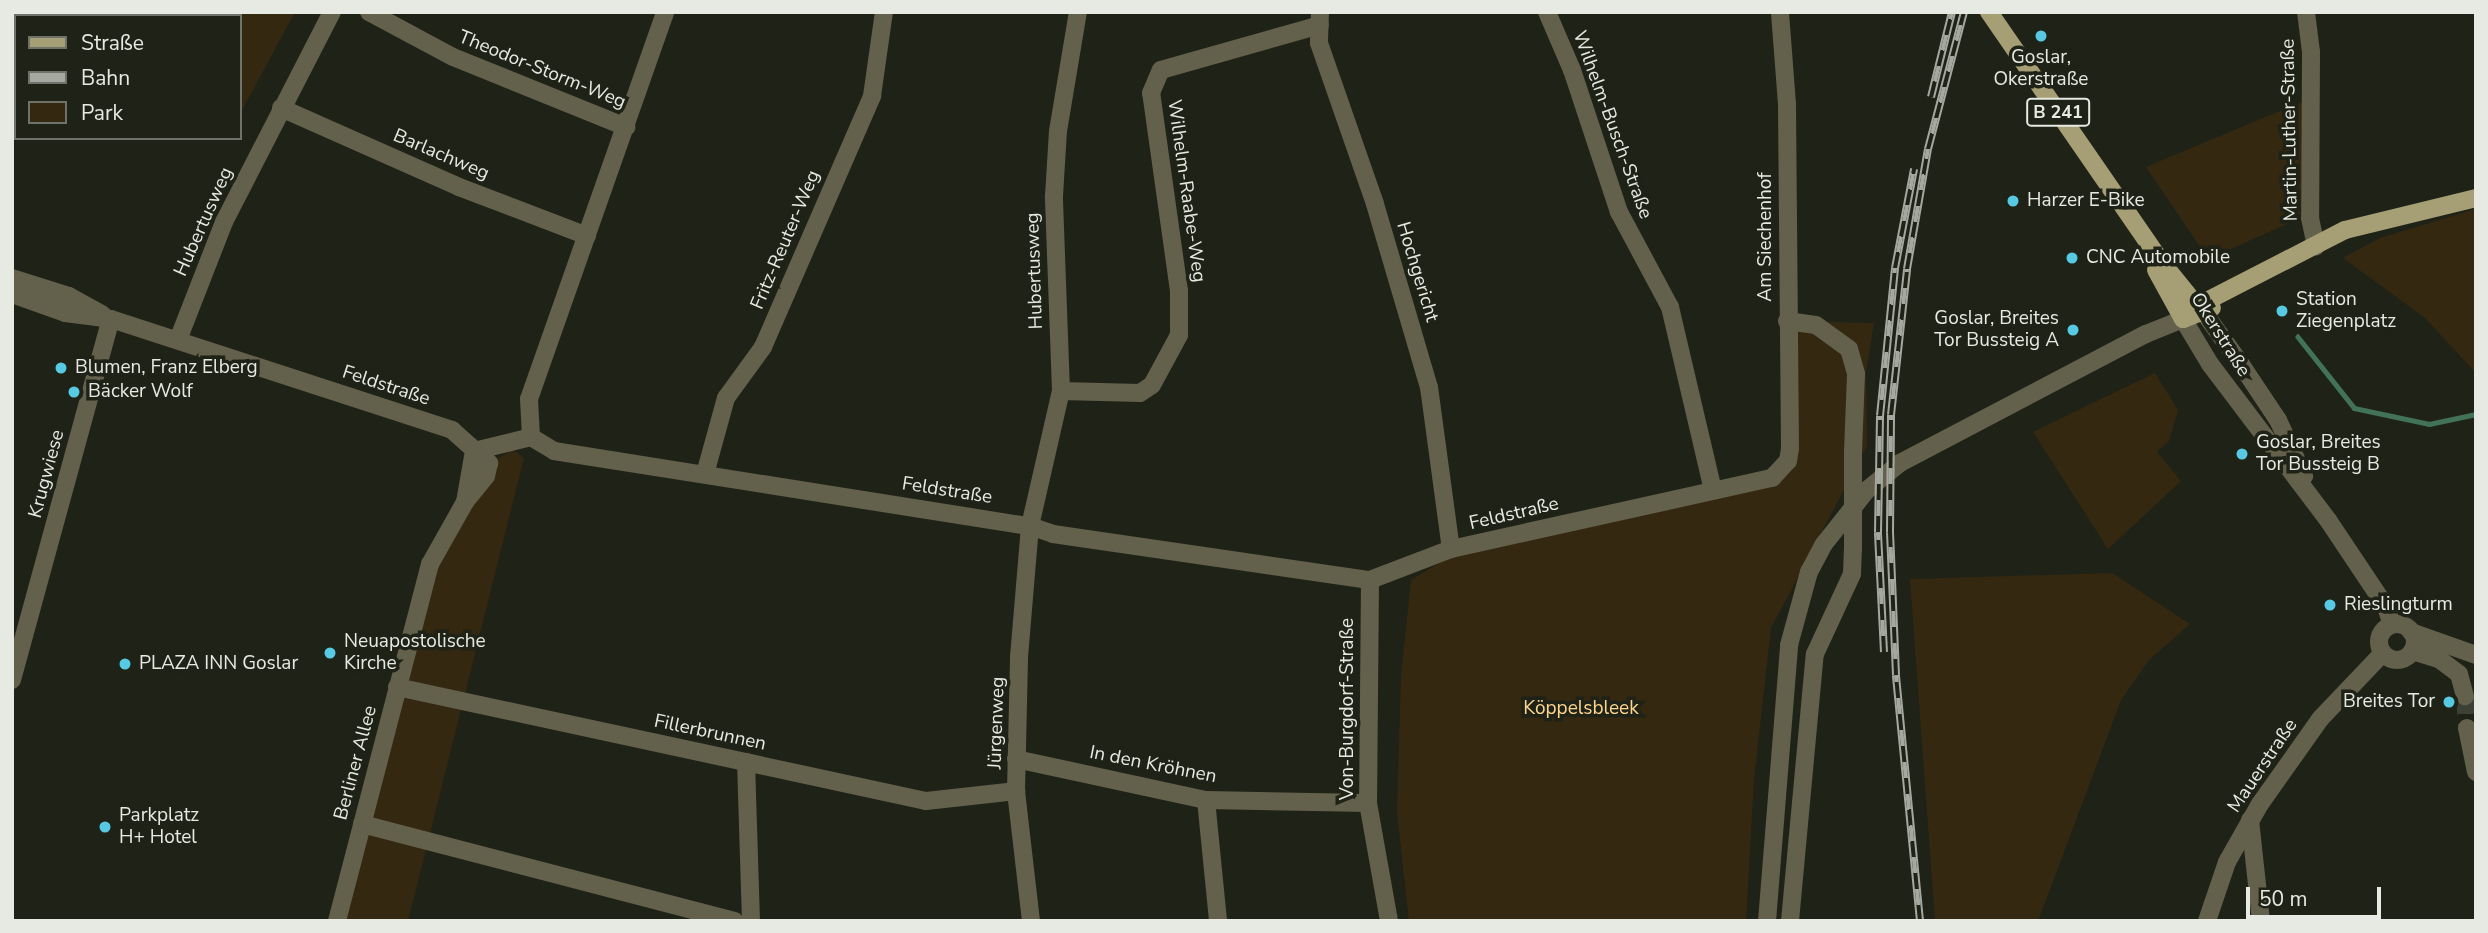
<!DOCTYPE html>
<meta charset="utf-8">
<style>
body{margin:0}
#map{position:relative;width:2488px;height:933px;overflow:hidden;background:#1f2216;font-family:"Nunito Sans",sans-serif}
div>[style]{position:absolute}
.green>*{inset:0;background:#352811}
.stream>*{height:5px;margin:-2.5px;padding:0 2.5px;transform-origin:2.5px;border-radius:2.5px;background:#427257}
.minor-tunnel>*{height:18px;margin-top:-9px;transform-origin:0;background:repeating-linear-gradient(90deg,#3d4035 0 18px,transparent 0 27px)}
.minor>*{height:18px;margin:-9px;padding:0 9px;transform-origin:9px;border-radius:9px;background:#63604c}
.minor>.ring{margin:-9px;padding:0;box-sizing:content-box;background:none;border:18px solid #63604c;border-radius:50%}
.major>*{height:18px;margin:-9px;padding:0 9px;transform-origin:9px;border-radius:9px;background:#a69f75}
.rail>*{height:8px;margin-top:-4px;transform-origin:0;background:repeating-linear-gradient(90deg,#1f2216 0 16px,#a5a89f 0 32px);box-sizing:border-box;border-block:2px solid #a5a89f}
.minor-bridge>*{height:18px;margin:-9px;padding:0 9px;transform-origin:9px;border-radius:9px;background:#63604c}
.dots>*{width:19px;height:19px;translate:-50% -50%;box-sizing:border-box;border:4px solid #1f2216;border-radius:50%}
span{translate:-50% -50%;white-space:nowrap;text-align:center;line-height:1.15;-webkit-text-stroke:7px #1f2216;paint-order:stroke}
.shield-label span{padding:2px 5px;background:#1f2216;border:2px solid;border-radius:5px;-webkit-text-stroke-width:0}
.shield-label{font-size:18px;color:#e7eae2;font-weight:700}
.poi-label{font-size:19px;color:#e7eae2}
.left{translate:0 -50%;text-align:left}
.right{translate:-100% -50%;text-align:right}
.street-label{font-size:19px;color:#e7eae2}
.park-label{font-size:19px;color:#fed58f}
.frame{position:absolute;inset:0;border:14px solid #e7eae2;pointer-events:none}
.legend{position:absolute;left:14px;top:14px;width:228px;height:126px;box-sizing:border-box;background:#1f2216;border:2px solid #6f7268;margin:0;padding:9px 12px;list-style:none;font-size:21px;color:#e7eae2}
.legend li{display:flex;align-items:center;gap:14px;height:35px}
.legend b{width:35px;border:2px solid #6f7268}
.scale{position:absolute;left:2246px;top:887px;width:135px;height:32px;box-sizing:border-box;border:4px solid #e7eae2;border-top:0;padding-left:9px;font-size:21px;line-height:24px;white-space:nowrap;color:#e7eae2;-webkit-text-stroke:5px #1f2216;paint-order:stroke}
</style>
<div id="map">
<div class="green">
<div style="clip-path:polygon(12px 12px,295px 12px,240px 114px,240px 16px,16px 16px,16px 57px)"></div>
<div style="clip-path:polygon(2304px 101px,2300px 218px,2231px 249px,2200px 247px,2146px 167px)"></div>
<div style="clip-path:polygon(2476px 209px,2476px 373px,2425px 318px,2343px 258px,2380px 238px)"></div>
<div style="clip-path:polygon(1787px 321px,1874px 323px,1866px 372px,1867px 446px,1771px 628px,1754px 779px,1746px 921px,1409px 921px,1397px 812px,1401px 676px,1411px 580px,1470px 545px,1772px 478px,1787px 461px)"></div>
<div style="clip-path:polygon(2155px 373px,2178px 410px,2169px 441px,2157px 452px,2181px 481px,2108px 549px,2033px 432px)"></div>
<div style="clip-path:polygon(513px 450px,524px 458px,408px 921px,337px 921px,430px 564px,489px 463px)"></div>
<div style="clip-path:polygon(2112px 573px,2190px 624px,2149px 660px,2121px 700px,2038px 921px,1935px 921px,1910px 579px)"></div>
</div>
<div class="stream">
<div style="left:2297px;top:336px;width:92px;rotate:51.6deg"></div>
<div style="left:2354px;top:408px;width:77px;rotate:12deg"></div>
<div style="left:2429px;top:424px;width:48px;rotate:-12deg"></div>
</div>
<div class="minor-tunnel">
<div style="left:2465px;top:696px;width:32px;rotate:86deg"></div>
</div>
<div class="minor">
<div style="left:369px;top:12px;width:95px;rotate:28.2deg"></div>
<div style="left:453px;top:57px;width:187px;rotate:22deg"></div>
<div style="left:1320px;top:12px;width:31px;rotate:92deg"></div>
<div style="left:1319px;top:43px;width:170px;rotate:70.8deg"></div>
<div style="left:1375px;top:204px;width:191px;rotate:73.6deg"></div>
<div style="left:1429px;top:387px;width:163px;rotate:82.3deg"></div>
<div style="left:1547px;top:12px;width:63px;rotate:66.7deg"></div>
<div style="left:1572px;top:70px;width:150px;rotate:71.7deg"></div>
<div style="left:1619px;top:212px;width:108px;rotate:61.8deg"></div>
<div style="left:1670px;top:307px;width:188px;rotate:76.8deg"></div>
<div style="left:2306px;top:12px;width:40px;rotate:82.9deg"></div>
<div style="left:2311px;top:52px;width:166px;rotate:90.3deg"></div>
<div style="left:2310px;top:218px;width:29px;rotate:78deg"></div>
<div style="left:281px;top:108px;width:195px;rotate:23.9deg"></div>
<div style="left:459px;top:187px;width:137px;rotate:20.9deg"></div>
<div style="left:12px;top:278px;width:60px;rotate:17.5deg"></div>
<div style="left:69px;top:296px;width:38px;rotate:29deg"></div>
<div style="left:12px;top:294px;width:56px;rotate:19.7deg"></div>
<div style="left:65px;top:313px;width:46px;rotate:7.4deg"></div>
<div style="left:111px;top:319px;width:359px;rotate:18deg"></div>
<div style="left:452px;top:430px;width:50px;rotate:41.7deg"></div>
<div style="left:489px;top:463px;width:13px;rotate:103deg"></div>
<div style="left:486px;top:476px;width:33px;rotate:129deg"></div>
<div style="left:465px;top:502px;width:71px;rotate:119.4deg"></div>
<div style="left:430px;top:564px;width:369px;rotate:104.6deg"></div>
<div style="left:2192px;top:307px;width:12px;rotate:20deg"></div>
<div style="left:2203px;top:311px;width:60px;rotate:54.5deg"></div>
<div style="left:2238px;top:360px;width:72px;rotate:56.3deg"></div>
<div style="left:2278px;top:420px;width:62px;rotate:65.1deg"></div>
<div style="left:1787px;top:321px;width:29px;rotate:8deg"></div>
<div style="left:1816px;top:325px;width:41px;rotate:36deg"></div>
<div style="left:1849px;top:349px;width:26px;rotate:74deg"></div>
<div style="left:1856px;top:374px;width:79px;rotate:92.2deg"></div>
<div style="left:178px;top:340px;width:127px;rotate:-68.7deg"></div>
<div style="left:224px;top:222px;width:236px;rotate:-62.8deg"></div>
<div style="left:1061px;top:391px;width:79px;rotate:1.5deg"></div>
<div style="left:1140px;top:393px;width:14px;rotate:-34deg"></div>
<div style="left:1152px;top:385px;width:57px;rotate:-61.6deg"></div>
<div style="left:1179px;top:335px;width:44px;rotate:-90deg"></div>
<div style="left:1179px;top:291px;width:200px;rotate:-98deg"></div>
<div style="left:1151px;top:93px;width:25px;rotate:-67deg"></div>
<div style="left:1161px;top:70px;width:165px;rotate:-15.8deg"></div>
<div style="left:531px;top:437px;width:38px;rotate:-93deg"></div>
<div style="left:529px;top:399px;width:410px;rotate:-70.6deg"></div>
<div style="left:474px;top:451px;width:59px;rotate:-13.8deg"></div>
<div style="left:531px;top:437px;width:27px;rotate:31deg"></div>
<div style="left:554px;top:451px;width:482px;rotate:9deg"></div>
<div style="left:1030px;top:526px;width:24px;rotate:19deg"></div>
<div style="left:1053px;top:534px;width:320px;rotate:8.3deg"></div>
<div style="left:1370px;top:580px;width:87px;rotate:-20.9deg"></div>
<div style="left:1451px;top:549px;width:329px;rotate:-12.5deg"></div>
<div style="left:1772px;top:478px;width:23px;rotate:-47deg"></div>
<div style="left:1788px;top:461px;width:12px;rotate:-81deg"></div>
<div style="left:1790px;top:449px;width:345px;rotate:-90.5deg"></div>
<div style="left:1787px;top:104px;width:92px;rotate:-94.4deg"></div>
<div style="left:705px;top:474px;width:79px;rotate:-74.6deg"></div>
<div style="left:726px;top:398px;width:63px;rotate:-54deg"></div>
<div style="left:763px;top:347px;width:274px;rotate:-66.5deg"></div>
<div style="left:872px;top:96px;width:85px;rotate:-81.9deg"></div>
<div style="left:465px;top:502px;width:52px;rotate:-80deg"></div>
<div style="left:1370px;top:580px;width:223px;rotate:90.5deg"></div>
<div style="left:1368px;top:803px;width:120px;rotate:79.9deg"></div>
<div class="ring" style="left:2379px;top:624px;width:18px;height:18px"></div>
<div style="left:2411px;top:632px;width:69px;rotate:19.5deg"></div>
<div style="left:2412px;top:651px;width:28px;rotate:17deg"></div>
<div style="left:2439px;top:659px;width:25px;rotate:37deg"></div>
<div style="left:2459px;top:674px;width:23px;rotate:75deg"></div>
<div style="left:12px;top:680px;width:374px;rotate:-74.7deg"></div>
<div style="left:397px;top:687px;width:541px;rotate:12.16deg"></div>
<div style="left:926px;top:801px;width:91px;rotate:-6.3deg"></div>
<div style="left:2467px;top:728px;width:45px;rotate:78.4deg"></div>
<div style="left:1016px;top:759px;width:194px;rotate:12.2deg"></div>
<div style="left:1206px;top:800px;width:162px;rotate:1.1deg"></div>
<div style="left:746px;top:762px;width:159px;rotate:88.2deg"></div>
<div style="left:1206px;top:800px;width:122px;rotate:84.3deg"></div>
<div style="left:2250px;top:820px;width:102px;rotate:83.8deg"></div>
<div style="left:362px;top:824px;width:385px;rotate:14.6deg"></div>
<div style="left:1031px;top:921px;width:131px;rotate:-96.6deg"></div>
<div style="left:1016px;top:791px;width:134px;rotate:-88.7deg"></div>
<div style="left:1019px;top:657px;width:131px;rotate:-85.2deg"></div>
<div style="left:1030px;top:526px;width:139px;rotate:-77.1deg"></div>
<div style="left:1061px;top:391px;width:195px;rotate:-92.1deg"></div>
<div style="left:1054px;top:196px;width:65px;rotate:-86.5deg"></div>
<div style="left:1058px;top:131px;width:121px;rotate:-80.5deg"></div>
<div style="left:1767px;top:921px;width:277px;rotate:-85.4deg"></div>
<div style="left:1789px;top:645px;width:76px;rotate:-74.7deg"></div>
<div style="left:1809px;top:572px;width:32px;rotate:-62deg"></div>
<div style="left:1824px;top:544px;width:69px;rotate:-51.5deg"></div>
<div style="left:1867px;top:490px;width:43px;rotate:-39.3deg"></div>
<div style="left:1900px;top:463px;width:278px;rotate:-27.7deg"></div>
<div style="left:2146px;top:334px;width:40px;rotate:-22deg"></div>
<div style="left:2183px;top:319px;width:52px;rotate:59deg"></div>
<div style="left:2210px;top:364px;width:196px;rotate:52.9deg"></div>
<div style="left:2328px;top:520px;width:105px;rotate:56.3deg"></div>
<div style="left:2386px;top:607px;width:18px;rotate:71deg"></div>
<div style="left:1790px;top:921px;width:268px;rotate:-84.7deg"></div>
<div style="left:1815px;top:654px;width:88px;rotate:-65.2deg"></div>
<div style="left:1852px;top:574px;width:25px;rotate:-88deg"></div>
<div style="left:2207px;top:921px;width:62px;rotate:-71.3deg"></div>
<div style="left:2227px;top:862px;width:67px;rotate:-60.4deg"></div>
<div style="left:2260px;top:804px;width:105px;rotate:-54.7deg"></div>
<div style="left:2321px;top:718px;width:88px;rotate:-46.4deg"></div>
</div>
<div class="major">
<div style="left:1989px;top:12px;width:306px;rotate:55.4deg"></div>
<div style="left:2163px;top:264px;width:54px;rotate:51deg"></div>
<div style="left:2197px;top:306px;width:166px;rotate:-27.2deg"></div>
<div style="left:2345px;top:230px;width:135px;rotate:-13.7deg"></div>
<div style="left:2156px;top:270px;width:56px;rotate:61.1deg"></div>
<div style="left:2183px;top:319px;width:31px;rotate:-21deg"></div>
</div>
<div class="rail">
<div style="left:1931px;top:97px;width:88px;rotate:-76.1deg"></div>
<div style="left:1884px;top:652px;width:120px;rotate:-92.9deg"></div>
<div style="left:1878px;top:532px;width:116px;rotate:-89deg"></div>
<div style="left:1880px;top:416px;width:149px;rotate:-84.2deg"></div>
<div style="left:1895px;top:268px;width:101px;rotate:-79.1deg"></div>
<div style="left:1920px;top:921px;width:247px;rotate:-95.6deg"></div>
<div style="left:1896px;top:675px;width:143px;rotate:-92.4deg"></div>
<div style="left:1890px;top:532px;width:117px;rotate:-89.5deg"></div>
<div style="left:1891px;top:415px;width:147px;rotate:-83.7deg"></div>
<div style="left:1907px;top:269px;width:122px;rotate:-80.1deg"></div>
<div style="left:1928px;top:149px;width:142px;rotate:-75.3deg"></div>
</div>
<div class="minor-bridge">
<div style="left:1853px;top:549px;width:96px;rotate:-90deg"></div>
</div>
<div class="dots">
<div style="left:2041px;top:36px;background:#57c9e2"></div>
<div style="left:2013px;top:201px;background:#57c9e2"></div>
<div style="left:2072px;top:258px;background:#57c9e2"></div>
<div style="left:2282px;top:311px;background:#57c9e2"></div>
<div style="left:2073px;top:330px;background:#57c9e2"></div>
<div style="left:61px;top:368px;background:#57c9e2"></div>
<div style="left:74px;top:392px;background:#57c9e2"></div>
<div style="left:2242px;top:454px;background:#57c9e2"></div>
<div style="left:2330px;top:605px;background:#57c9e2"></div>
<div style="left:330px;top:653px;background:#57c9e2"></div>
<div style="left:125px;top:664px;background:#57c9e2"></div>
<div style="left:2449px;top:702px;background:#57c9e2"></div>
<div style="left:105px;top:827px;background:#57c9e2"></div>
</div>
<div class="shield-label">
<span style="left:2058px;top:112px">B 241</span>
</div>
<div class="poi-label">
<span style="left:2041px;top:69px">Goslar,<br>Okerstraße</span>
<span class="left" style="left:2027px;top:201px">Harzer E-Bike</span>
<span class="left" style="left:2086px;top:258px">CNC Automobile</span>
<span class="left" style="left:2296px;top:311px">Station<br>Ziegenplatz</span>
<span class="right" style="left:2059px;top:330px">Goslar, Breites<br>Tor Bussteig A</span>
<span class="left" style="left:75px;top:368px">Blumen, Franz Elberg</span>
<span class="left" style="left:88px;top:392px">Bäcker Wolf</span>
<span class="left" style="left:2256px;top:454px">Goslar, Breites<br>Tor Bussteig B</span>
<span class="left" style="left:2344px;top:605px">Rieslingturm</span>
<span class="left" style="left:344px;top:653px">Neuapostolische<br>Kirche</span>
<span class="left" style="left:139px;top:664px">PLAZA INN Goslar</span>
<span class="right" style="left:2435px;top:702px">Breites Tor</span>
<span class="left" style="left:119px;top:827px">Parkplatz<br>H+ Hotel</span>
</div>
<div class="street-label">
<span style="left:542px;top:70px;rotate:22deg">Theodor-Storm-Weg</span>
<span style="left:1612px;top:125px;rotate:70deg">Wilhelm-Busch-Straße</span>
<span style="left:2290px;top:130px;rotate:-91deg">Martin-Luther-Straße</span>
<span style="left:441px;top:155px;rotate:23deg">Barlachweg</span>
<span style="left:1186px;top:191px;rotate:82deg">Wilhelm-Raabe-Weg</span>
<span style="left:204px;top:222px;rotate:-66deg">Hubertusweg</span>
<span style="left:1766px;top:237px;rotate:-90deg">Am Siechenhof</span>
<span style="left:786px;top:240px;rotate:-67deg">Fritz-Reuter-Weg</span>
<span style="left:1035px;top:271px;rotate:-92deg">Hubertusweg</span>
<span style="left:1417px;top:272px;rotate:73deg">Hochgericht</span>
<span style="left:2220px;top:335px;rotate:58deg">Okerstraße</span>
<span style="left:386px;top:386px;rotate:18deg">Feldstraße</span>
<span style="left:47px;top:474px;rotate:-75deg">Krugwiese</span>
<span style="left:947px;top:491px;rotate:9deg">Feldstraße</span>
<span style="left:1514px;top:514px;rotate:-13deg">Feldstraße</span>
<span style="left:1348px;top:709px;rotate:-90deg">Von-Burgdorf-Straße</span>
<span style="left:997px;top:723px;rotate:-88deg">Jürgenweg</span>
<span style="left:710px;top:733px;rotate:12deg">Fillerbrunnen</span>
<span style="left:356px;top:763px;rotate:-75deg">Berliner Allee</span>
<span style="left:1153px;top:765px;rotate:11deg">In den Kröhnen</span>
<span style="left:2263px;top:766px;rotate:-56deg">Mauerstraße</span>
</div>
<div class="park-label">
<span style="left:1581px;top:709px">Köppelsbleek</span>
</div>
<div class="frame"></div>
<ul class="legend">
<li><b style="height:9px;background:#a69f75"></b>Straße</li>
<li><b style="height:9px;background:#a5a89f"></b>Bahn</li>
<li><b style="height:19px;background:#352811"></b>Park</li>
</ul>
<div class="scale">50 m</div>
</div>
